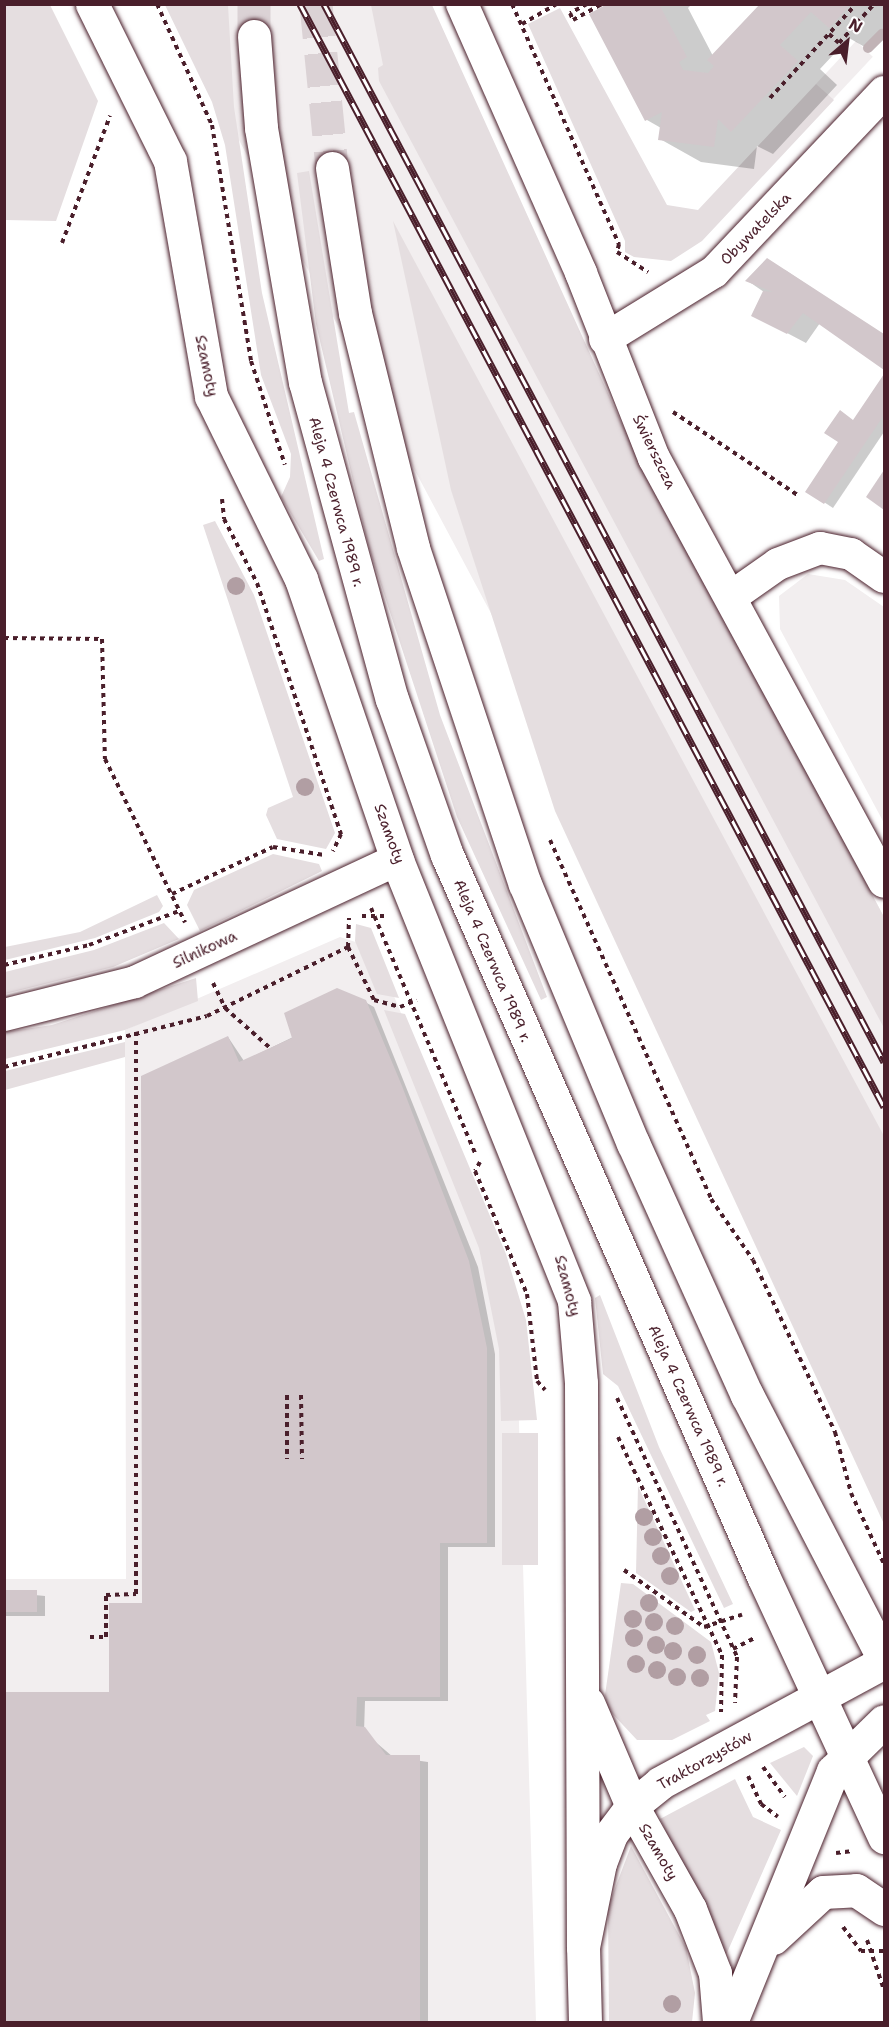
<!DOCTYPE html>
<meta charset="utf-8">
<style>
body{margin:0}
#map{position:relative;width:889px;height:2027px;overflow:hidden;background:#fff;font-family:"Shantell Sans",sans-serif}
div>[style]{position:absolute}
.built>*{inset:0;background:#f2eeef;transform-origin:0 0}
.green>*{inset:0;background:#e5dee0;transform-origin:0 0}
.shadow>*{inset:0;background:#0003}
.stream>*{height:10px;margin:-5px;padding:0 5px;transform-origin:5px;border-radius:5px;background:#c1b3b6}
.building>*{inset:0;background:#d2c7cb;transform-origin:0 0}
.secondary-tunnel>*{height:33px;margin-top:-16.5px;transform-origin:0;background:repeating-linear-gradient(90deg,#dbd2d5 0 33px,transparent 0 49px)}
.path>*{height:4px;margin-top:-2px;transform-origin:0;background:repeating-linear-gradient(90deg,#4a1f2b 0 4.5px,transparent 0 9px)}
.roads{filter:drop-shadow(0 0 2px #4a1f2b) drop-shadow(0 0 2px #4a1f2b)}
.street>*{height:32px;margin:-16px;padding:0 16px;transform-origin:16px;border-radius:16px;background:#fff}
.secondary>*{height:33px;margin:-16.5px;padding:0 16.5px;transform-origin:16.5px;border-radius:16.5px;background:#fff}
.rail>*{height:7px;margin-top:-3.5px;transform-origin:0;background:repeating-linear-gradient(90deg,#fff 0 14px,#4a1f2b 0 28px);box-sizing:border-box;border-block:2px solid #4a1f2b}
.trees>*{width:18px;height:18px;margin:-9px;border-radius:50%;background:#b19ea3}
span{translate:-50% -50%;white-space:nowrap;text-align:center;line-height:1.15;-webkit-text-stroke:4.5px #fff;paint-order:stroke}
.street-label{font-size:15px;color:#4a1f2b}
.frame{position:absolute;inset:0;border:6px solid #4a1f2b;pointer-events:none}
.north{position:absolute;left:817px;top:12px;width:60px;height:60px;-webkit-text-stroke:4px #fff;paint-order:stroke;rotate:28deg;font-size:16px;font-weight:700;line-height:24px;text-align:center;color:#4a1f2b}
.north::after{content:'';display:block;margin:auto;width:21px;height:27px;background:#4a1f2b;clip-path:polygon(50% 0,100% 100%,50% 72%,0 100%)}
</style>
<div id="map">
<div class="built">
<div style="clip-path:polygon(167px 5px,422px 5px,544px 279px,884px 917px,884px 1351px)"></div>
<div style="left:856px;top:41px;width:23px;height:59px;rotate:43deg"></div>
<div style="clip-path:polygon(808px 574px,845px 580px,884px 607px,884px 823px,780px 629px,779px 596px)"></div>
<div style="clip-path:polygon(340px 937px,374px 948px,442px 1112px,516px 1318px,536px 2022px,5px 2022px,5px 1579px,126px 1579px,125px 1030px)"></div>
</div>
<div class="green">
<div style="clip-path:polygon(5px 4px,50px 5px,98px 101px,56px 221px,5px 220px)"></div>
<div style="clip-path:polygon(165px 5px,228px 5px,234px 107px,262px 293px,324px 559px,319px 561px,281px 497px,290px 477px,291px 454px,261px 375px,225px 145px,212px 102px)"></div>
<div style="clip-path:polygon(371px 5px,432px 5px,622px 424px,884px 917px,884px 1028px,379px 81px,378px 68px,383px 65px)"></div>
<div style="clip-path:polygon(560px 8px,667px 205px,698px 210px,816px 84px,834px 100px,702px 241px,671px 261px,634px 257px,625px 252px,625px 241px,528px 24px)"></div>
<div style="clip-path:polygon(309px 171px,349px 413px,354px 412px,440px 715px,547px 997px,541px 1000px,457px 817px,369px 548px,316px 324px,297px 173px)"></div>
<div style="clip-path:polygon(393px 221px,884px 1136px,884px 1524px,555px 811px,451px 490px)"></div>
<div style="clip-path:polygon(215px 521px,254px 595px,335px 833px,326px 849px,277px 839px,266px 815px,268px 808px,293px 797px,203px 525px)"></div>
<div style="clip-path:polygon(273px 854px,319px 864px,322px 871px,200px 931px,187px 905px,194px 890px)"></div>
<div style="clip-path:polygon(157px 895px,163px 906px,159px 912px,95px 938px,5px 960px,5px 947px,80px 932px)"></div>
<div style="clip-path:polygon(164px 923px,179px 939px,113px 967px,5px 994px,5px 972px,94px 950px)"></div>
<div style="clip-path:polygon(356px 924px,371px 928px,399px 998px,377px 994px,355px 941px)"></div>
<div style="clip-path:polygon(196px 978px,198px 1001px,125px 1030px,5px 1059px,5px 1032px,52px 1025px)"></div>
<div style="clip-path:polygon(384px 1010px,405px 1014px,506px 1254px,526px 1320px,537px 1420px,501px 1421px,499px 1349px,479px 1248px)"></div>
<div style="clip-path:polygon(125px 1042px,125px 1057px,5px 1090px,5px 1071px)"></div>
<div style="clip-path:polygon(600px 1295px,659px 1447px,733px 1604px,724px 1608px,618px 1386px,603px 1374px,595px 1298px)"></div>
<div style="left:502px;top:1433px;width:36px;height:132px"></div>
<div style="clip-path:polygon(638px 1486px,695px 1610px,691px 1612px,636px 1573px)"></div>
<div style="clip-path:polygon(621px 1583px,633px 1584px,711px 1642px,719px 1673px,715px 1711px,706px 1715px,710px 1721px,672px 1740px,637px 1740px,608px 1709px,605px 1695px)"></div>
<div style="clip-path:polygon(804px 1747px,813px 1756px,797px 1796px,770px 1763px)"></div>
<div style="clip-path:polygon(735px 1779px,753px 1817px,781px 1830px,726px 1955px,660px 1819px)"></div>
<div style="clip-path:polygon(631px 1846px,686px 1948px,695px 1993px,692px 2022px,609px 2022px,608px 1907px)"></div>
</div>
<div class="shadow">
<div style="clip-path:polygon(610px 4px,692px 4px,688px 8px,713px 56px,762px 4px,884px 4px,884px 35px,870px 50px,849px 38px,820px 69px,837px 85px,773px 154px,757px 146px,754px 169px,701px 162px,660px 139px,661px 128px,647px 120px)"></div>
<div style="clip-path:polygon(785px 270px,884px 336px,884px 368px,820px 323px,806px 343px,753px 315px,764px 292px,748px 281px)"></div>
<div style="clip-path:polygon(884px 376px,884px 432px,833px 508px,807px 491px)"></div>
<div style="clip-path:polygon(365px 1002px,374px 1007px,478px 1267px,495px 1354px,495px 1547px,448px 1547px,448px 1701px,365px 1701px,364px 1732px,393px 1757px,428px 1762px,428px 2022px,4px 2022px,4px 1694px,111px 1693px,144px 1604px,228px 1037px,244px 1061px)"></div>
<div style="clip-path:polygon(4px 1592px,45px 1596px,45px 1616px,4px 1616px)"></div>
</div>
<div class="stream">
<div style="left:868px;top:48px;width:20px;rotate:-45deg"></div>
</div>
<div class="building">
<div style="clip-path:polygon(607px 4px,659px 4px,687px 57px,679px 62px,683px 70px,708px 73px,714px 66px,707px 60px,760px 4px,851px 4px,829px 28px,811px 12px,780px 45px,798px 61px,731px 132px,718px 119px,714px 147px,658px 140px,662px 112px,645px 121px,589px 14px)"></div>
<div style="clip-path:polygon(767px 258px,884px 334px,884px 370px,803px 313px,787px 334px,751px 316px,763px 291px,773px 292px,745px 281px)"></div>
<div style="clip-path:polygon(884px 374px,884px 415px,824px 504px,805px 492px,838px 442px,824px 433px,840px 410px,853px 420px)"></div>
<div style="clip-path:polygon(884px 470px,884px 510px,866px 497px)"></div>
<div style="clip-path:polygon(337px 988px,366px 1000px,402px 1086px,469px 1261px,487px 1348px,487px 1543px,440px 1543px,440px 1697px,357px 1697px,356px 1726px,365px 1727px,386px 1755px,420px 1755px,420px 2022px,5px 2022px,5px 1692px,109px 1692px,109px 1603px,142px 1603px,141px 1076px,228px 1036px,239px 1062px,292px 1038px,284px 1013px)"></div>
<div style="left:4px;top:1590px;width:33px;height:22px"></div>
</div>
<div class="secondary-tunnel">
<div style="left:254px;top:4px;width:32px;rotate:90deg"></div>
<div style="left:316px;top:4px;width:165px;rotate:84.4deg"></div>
</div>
<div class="path">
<div style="left:157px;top:4px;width:133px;rotate:65.6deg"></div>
<div style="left:212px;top:125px;width:239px;rotate:80.6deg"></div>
<div style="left:251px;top:361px;width:109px;rotate:71.9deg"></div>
<div style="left:512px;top:4px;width:263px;rotate:66deg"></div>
<div style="left:619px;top:244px;width:8px;rotate:104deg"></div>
<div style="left:617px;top:252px;width:37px;rotate:33deg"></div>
<div style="left:566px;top:4px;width:4px"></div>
<div style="left:587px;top:4px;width:19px;rotate:152deg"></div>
<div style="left:570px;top:13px;width:8px;rotate:67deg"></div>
<div style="left:573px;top:20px;width:33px;rotate:-29deg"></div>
<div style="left:884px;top:4px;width:1px;rotate:90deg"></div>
<div style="left:522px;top:24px;width:39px;rotate:-30deg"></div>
<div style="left:829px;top:34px;width:13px;rotate:42deg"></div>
<div style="left:839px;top:43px;width:52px;rotate:-48.1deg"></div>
<div style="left:770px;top:98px;width:127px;rotate:-47.5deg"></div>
<div style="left:62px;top:243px;width:136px;rotate:-69.3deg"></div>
<div style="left:673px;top:412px;width:151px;rotate:33.7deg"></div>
<div style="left:222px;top:499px;width:20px;rotate:84deg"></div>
<div style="left:224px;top:519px;width:72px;rotate:62.7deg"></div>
<div style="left:257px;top:583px;width:265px;rotate:71.5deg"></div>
<div style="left:341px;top:834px;width:19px;rotate:115deg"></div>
<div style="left:4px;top:638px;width:98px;rotate:0.6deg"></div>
<div style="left:102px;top:639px;width:120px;rotate:88.6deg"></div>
<div style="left:105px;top:759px;width:182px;rotate:63.9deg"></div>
<div style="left:550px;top:840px;width:393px;rotate:65.8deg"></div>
<div style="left:711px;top:1199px;width:74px;rotate:55.5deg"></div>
<div style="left:753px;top:1260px;width:191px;rotate:64.5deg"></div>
<div style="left:835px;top:1432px;width:63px;rotate:75.3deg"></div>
<div style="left:851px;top:1493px;width:78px;rotate:65.1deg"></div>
<div style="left:172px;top:894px;width:111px;rotate:-25deg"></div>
<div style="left:273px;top:847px;width:52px;rotate:8.9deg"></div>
<div style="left:371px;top:908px;width:268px;rotate:67deg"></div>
<div style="left:362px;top:916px;width:22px"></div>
<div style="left:348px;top:947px;width:59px;rotate:63.9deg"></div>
<div style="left:374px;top:1000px;width:27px;rotate:15deg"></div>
<div style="left:400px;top:1007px;width:18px;rotate:-22deg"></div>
<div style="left:4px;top:965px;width:87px;rotate:-13.2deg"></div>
<div style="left:89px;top:945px;width:96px;rotate:-20.7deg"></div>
<div style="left:213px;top:983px;width:28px;rotate:64deg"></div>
<div style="left:225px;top:1008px;width:60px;rotate:41.6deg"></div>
<div style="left:4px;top:1067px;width:209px;rotate:-14.1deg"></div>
<div style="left:207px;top:1016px;width:157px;rotate:-26.1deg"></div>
<div style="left:348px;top:947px;width:29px;rotate:-88deg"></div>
<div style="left:480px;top:1162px;width:10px;rotate:119deg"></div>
<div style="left:475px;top:1171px;width:134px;rotate:67.1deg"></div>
<div style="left:527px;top:1294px;width:88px;rotate:83.4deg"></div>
<div style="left:537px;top:1381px;width:12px;rotate:48deg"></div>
<div style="left:287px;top:1395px;width:64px;rotate:90deg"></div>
<div style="left:301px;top:1395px;width:64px;rotate:89.1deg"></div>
<div style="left:617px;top:1398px;width:285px;rotate:65.1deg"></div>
<div style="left:737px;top:1657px;width:46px;rotate:92.5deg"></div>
<div style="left:618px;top:1437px;width:242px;rotate:64.5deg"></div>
<div style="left:722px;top:1655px;width:57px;rotate:91deg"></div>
<div style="left:624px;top:1570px;width:98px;rotate:35.5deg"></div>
<div style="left:704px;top:1627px;width:40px;rotate:-18deg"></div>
<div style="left:90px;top:1637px;width:16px"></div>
<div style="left:106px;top:1637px;width:42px;rotate:-90deg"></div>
<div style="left:106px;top:1595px;width:30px;rotate:-2deg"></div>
<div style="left:136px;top:1594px;width:562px;rotate:-90deg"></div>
<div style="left:733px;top:1649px;width:25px;rotate:-27deg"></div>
<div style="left:763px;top:1767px;width:37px;rotate:54deg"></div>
<div style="left:748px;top:1776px;width:31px;rotate:65deg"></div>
<div style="left:761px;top:1804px;width:21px;rotate:37deg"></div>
<div style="left:836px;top:1853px;width:17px;rotate:-7deg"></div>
<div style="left:843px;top:1927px;width:30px;rotate:53deg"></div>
<div style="left:861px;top:1951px;width:23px"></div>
<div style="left:867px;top:1940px;width:53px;rotate:71.2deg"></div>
</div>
<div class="roads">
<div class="street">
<div style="left:462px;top:4px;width:294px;rotate:66.1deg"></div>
<div style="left:581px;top:273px;width:199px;rotate:68.5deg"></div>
<div style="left:654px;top:458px;width:482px;rotate:61.5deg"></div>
<div style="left:605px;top:339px;width:128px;rotate:-31.6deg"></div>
<div style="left:714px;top:272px;width:248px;rotate:-46.6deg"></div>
<div style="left:731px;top:597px;width:57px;rotate:-35.1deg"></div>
<div style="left:778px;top:564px;width:45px;rotate:-20.9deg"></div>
<div style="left:820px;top:548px;width:32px;rotate:11deg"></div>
<div style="left:851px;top:554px;width:40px;rotate:34.9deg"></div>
<div style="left:4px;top:1015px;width:135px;rotate:-14.1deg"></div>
<div style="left:135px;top:982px;width:289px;rotate:-25deg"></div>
</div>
<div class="secondary">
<div style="left:92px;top:4px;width:175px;rotate:63.6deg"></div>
<div style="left:170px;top:161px;width:239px;rotate:80.1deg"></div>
<div style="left:211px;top:396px;width:204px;rotate:63.8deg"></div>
<div style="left:301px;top:579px;width:297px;rotate:71.1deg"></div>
<div style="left:397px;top:860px;width:475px;rotate:68.1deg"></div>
<div style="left:574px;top:1301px;width:82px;rotate:85.1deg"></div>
<div style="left:581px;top:1383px;width:564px;rotate:89.8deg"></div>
<div style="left:254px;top:36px;width:92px;rotate:85.6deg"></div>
<div style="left:261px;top:128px;width:258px;rotate:80.2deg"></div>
<div style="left:305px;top:382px;width:329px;rotate:74.7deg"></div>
<div style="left:392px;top:699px;width:165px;rotate:70.6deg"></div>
<div style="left:447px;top:855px;width:787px;rotate:66.33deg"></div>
<div style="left:763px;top:1576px;width:288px;rotate:65.1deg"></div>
<div style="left:332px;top:168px;width:147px;rotate:81deg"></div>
<div style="left:355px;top:313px;width:242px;rotate:76.1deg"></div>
<div style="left:413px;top:548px;width:354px;rotate:71.6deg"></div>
<div style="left:525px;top:884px;width:281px;rotate:67.4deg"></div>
<div style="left:633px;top:1143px;width:277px;rotate:65.7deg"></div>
<div style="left:747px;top:1395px;width:297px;rotate:62.6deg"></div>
<div style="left:588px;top:1703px;width:112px;rotate:66.9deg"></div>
<div style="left:632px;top:1806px;width:118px;rotate:60.6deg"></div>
<div style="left:690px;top:1909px;width:69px;rotate:68.7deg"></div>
<div style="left:715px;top:1973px;width:49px;rotate:85.3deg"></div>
<div style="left:773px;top:1938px;width:68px;rotate:-42.6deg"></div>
<div style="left:823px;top:1892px;width:33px;rotate:-3deg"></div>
<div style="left:856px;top:1890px;width:34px;rotate:34deg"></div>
<div style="left:585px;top:2022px;width:75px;rotate:-91.5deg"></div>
<div style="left:583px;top:1947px;width:86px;rotate:-78.6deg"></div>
<div style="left:600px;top:1863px;width:31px;rotate:-69deg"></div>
<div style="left:611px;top:1834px;width:35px;rotate:-53deg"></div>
<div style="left:632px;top:1806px;width:36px;rotate:-39deg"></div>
<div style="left:660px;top:1783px;width:255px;rotate:-28.4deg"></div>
<div style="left:731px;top:2022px;width:271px;rotate:-67.9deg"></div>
<div style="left:833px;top:1771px;width:71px;rotate:-44.4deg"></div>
</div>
</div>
<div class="rail">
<div style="left:300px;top:4px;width:1248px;rotate:62.1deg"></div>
<div style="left:324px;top:4px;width:1197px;rotate:62.11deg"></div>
</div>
<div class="trees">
<div style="left:236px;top:586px"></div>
<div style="left:305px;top:787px"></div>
<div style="left:644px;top:1517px"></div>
<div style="left:653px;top:1537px"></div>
<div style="left:661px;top:1556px"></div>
<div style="left:670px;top:1576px"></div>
<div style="left:649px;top:1603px"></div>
<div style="left:633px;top:1619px"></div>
<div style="left:654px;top:1622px"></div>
<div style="left:675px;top:1626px"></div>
<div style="left:634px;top:1638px"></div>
<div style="left:656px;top:1645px"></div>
<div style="left:673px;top:1651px"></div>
<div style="left:697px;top:1655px"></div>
<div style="left:636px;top:1664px"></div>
<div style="left:657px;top:1670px"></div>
<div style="left:677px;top:1677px"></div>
<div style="left:700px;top:1678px"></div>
<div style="left:672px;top:2004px"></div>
</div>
<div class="street-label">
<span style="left:756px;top:229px;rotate:-46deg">Obywatelska</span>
<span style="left:206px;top:366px;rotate:78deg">Szamoty</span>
<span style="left:654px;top:452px;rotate:64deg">Świerszcza</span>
<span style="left:336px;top:502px;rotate:75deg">Aleja 4 Czerwca 1989 r.</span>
<span style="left:389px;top:834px;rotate:70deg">Szamoty</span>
<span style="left:205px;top:950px;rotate:-25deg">Silnikowa</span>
<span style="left:492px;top:961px;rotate:67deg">Aleja 4 Czerwca 1989 r.</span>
<span style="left:567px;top:1286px;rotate:75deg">Szamoty</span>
<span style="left:688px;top:1406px;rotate:66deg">Aleja 4 Czerwca 1989 r.</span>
<span style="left:705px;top:1761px;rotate:-29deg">Traktorzystów</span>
<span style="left:658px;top:1852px;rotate:60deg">Szamoty</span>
</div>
<div class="frame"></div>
<div class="north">N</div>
</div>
